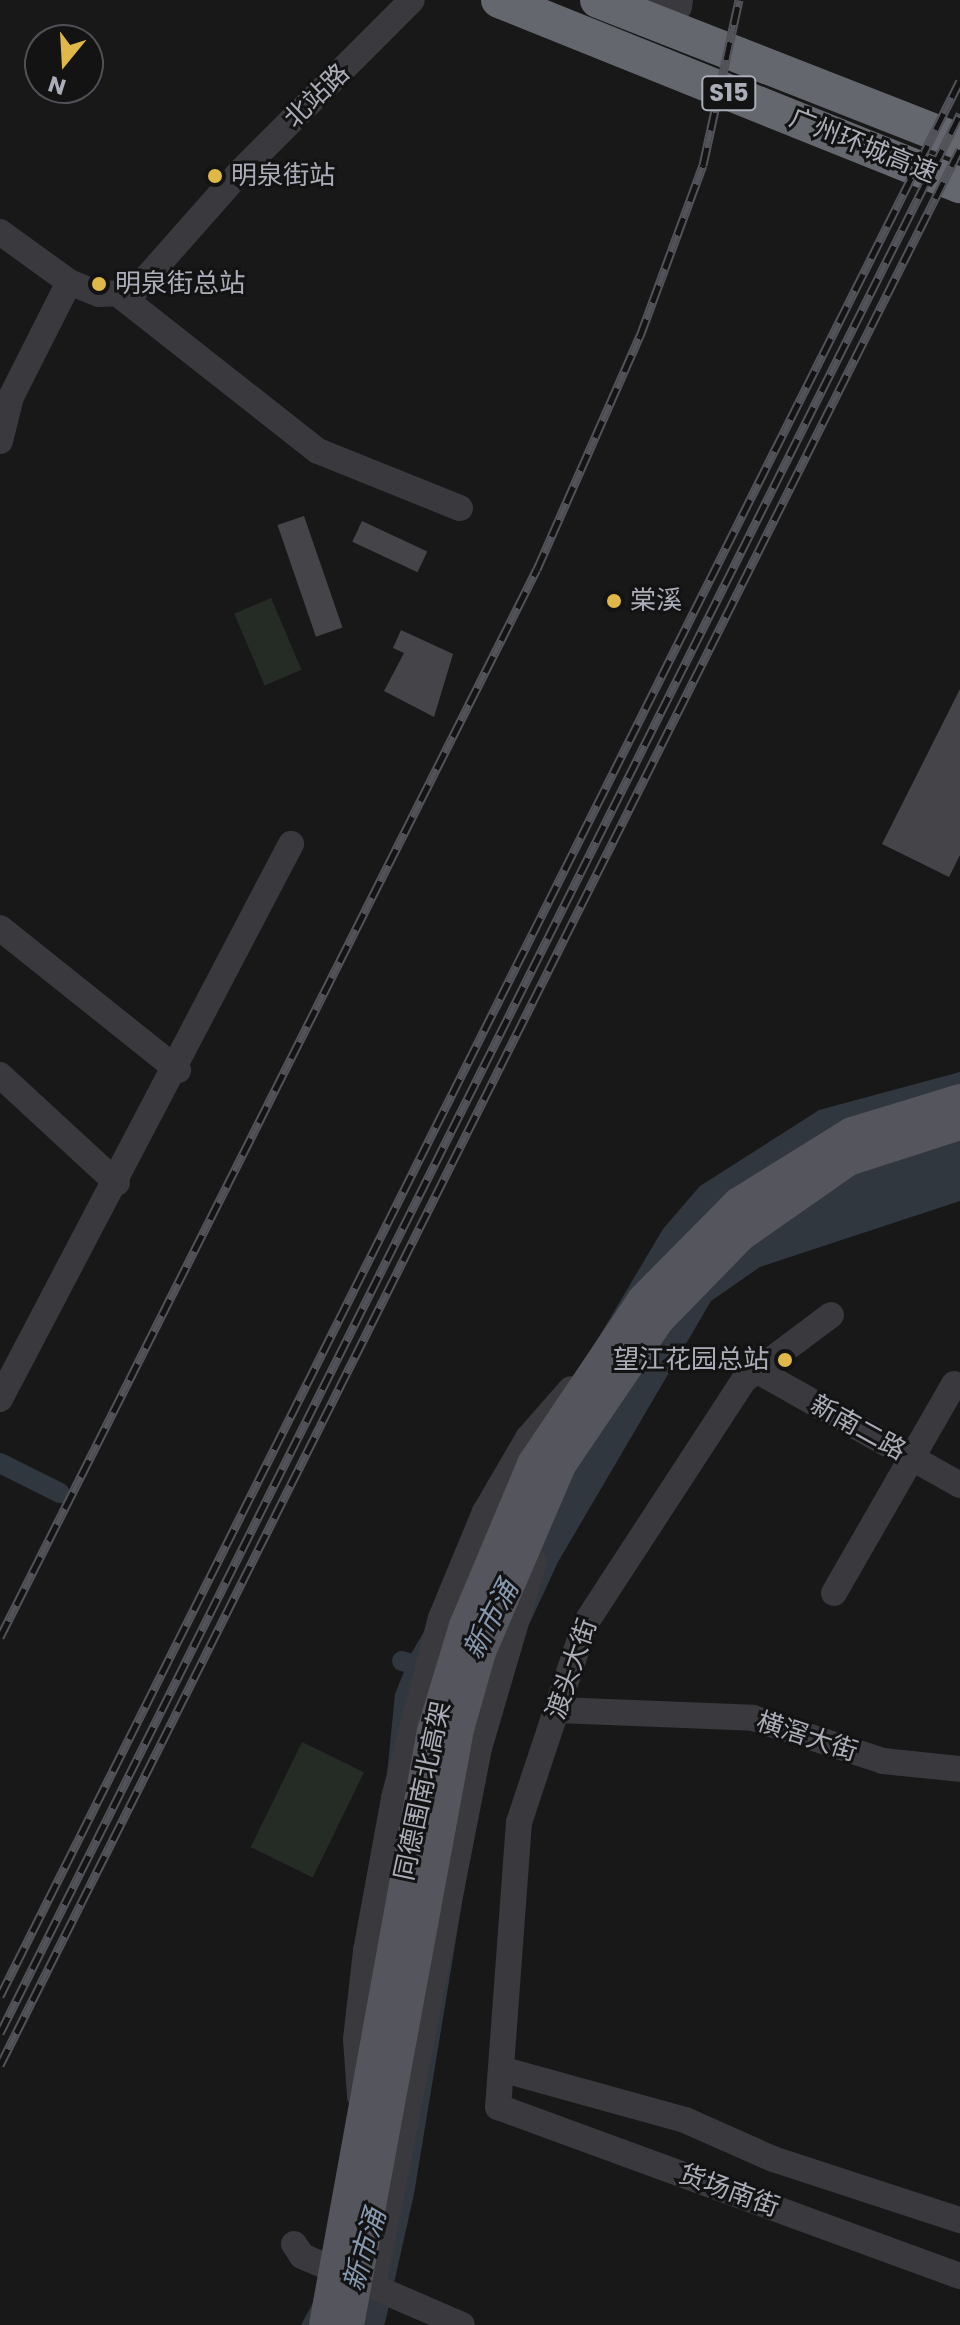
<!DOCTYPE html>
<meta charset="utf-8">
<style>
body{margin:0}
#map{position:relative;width:960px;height:2325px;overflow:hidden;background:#181819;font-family:Poppins,"Noto Sans SC",sans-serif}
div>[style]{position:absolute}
.green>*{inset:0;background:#242c25;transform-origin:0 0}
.water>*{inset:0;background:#31373e}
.canal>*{height:20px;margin:-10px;padding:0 10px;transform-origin:10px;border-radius:10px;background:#31373e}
.building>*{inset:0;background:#454549;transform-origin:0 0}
.minor>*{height:26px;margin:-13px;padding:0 13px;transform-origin:13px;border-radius:13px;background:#39393e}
.major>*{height:32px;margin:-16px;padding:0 16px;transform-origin:16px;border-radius:16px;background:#55565d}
.highway>*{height:36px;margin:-18px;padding:0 18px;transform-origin:18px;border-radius:18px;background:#65676e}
.rail>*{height:9px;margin-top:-4.5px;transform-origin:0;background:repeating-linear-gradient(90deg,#131314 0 18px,#525359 0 36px);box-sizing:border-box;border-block:2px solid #525359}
.dots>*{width:22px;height:22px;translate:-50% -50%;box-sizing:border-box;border:4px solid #131314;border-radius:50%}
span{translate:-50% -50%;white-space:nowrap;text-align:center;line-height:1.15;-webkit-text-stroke:6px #131314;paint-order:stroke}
.shield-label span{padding:2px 6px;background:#131314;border:2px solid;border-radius:6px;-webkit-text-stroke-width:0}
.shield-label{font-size:24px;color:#abaeb8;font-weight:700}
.street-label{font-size:26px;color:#abaeb8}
.poi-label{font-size:26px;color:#abaeb8}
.left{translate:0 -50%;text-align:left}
.right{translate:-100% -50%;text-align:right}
.water-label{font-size:28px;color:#8699af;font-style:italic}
.north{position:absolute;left:24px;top:24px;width:80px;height:80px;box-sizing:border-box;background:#131314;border:2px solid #505156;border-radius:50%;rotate:198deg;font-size:22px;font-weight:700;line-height:32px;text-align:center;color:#abaeb8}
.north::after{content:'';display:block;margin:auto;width:28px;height:36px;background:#e0b749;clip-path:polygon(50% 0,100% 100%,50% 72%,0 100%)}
</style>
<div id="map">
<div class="green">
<div style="left:271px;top:598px;width:78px;height:40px;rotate:67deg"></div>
<div style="left:302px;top:1742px;width:69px;height:117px;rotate:26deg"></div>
</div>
<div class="water">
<div style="clip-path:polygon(960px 1072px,960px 1201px,760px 1267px,711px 1301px,558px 1562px,496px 1696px,414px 2194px,386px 2319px,384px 2325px,301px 2325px,315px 2299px,350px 2145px,395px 1694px,412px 1652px,663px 1229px,700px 1186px,819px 1110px)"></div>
</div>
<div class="canal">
<div style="left:0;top:1463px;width:67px;rotate:26.6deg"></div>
<div style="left:402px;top:1661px;width:33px;rotate:16deg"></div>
</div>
<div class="building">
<div style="left:304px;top:516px;width:118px;height:28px;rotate:71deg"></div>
<div style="left:362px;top:521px;width:72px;height:23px;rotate:25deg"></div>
<div style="clip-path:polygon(401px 630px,453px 654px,434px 717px,384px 691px,404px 653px,393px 648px)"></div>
<div style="clip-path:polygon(960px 689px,960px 855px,949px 877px,882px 844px)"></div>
</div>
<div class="minor">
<div style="left:661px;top:0;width:19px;rotate:21deg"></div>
<div style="left:679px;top:7px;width:7px;rotate:-82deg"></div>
<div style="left:0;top:232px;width:85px;rotate:35.9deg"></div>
<div style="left:69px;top:282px;width:32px;rotate:22deg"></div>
<div style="left:99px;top:294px;width:34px;rotate:-2deg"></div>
<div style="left:133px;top:293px;width:164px;rotate:-48.5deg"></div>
<div style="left:242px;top:170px;width:240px;rotate:-45deg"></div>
<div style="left:122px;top:297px;width:249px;rotate:38.2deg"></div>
<div style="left:318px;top:451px;width:153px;rotate:21.9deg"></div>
<div style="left:0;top:441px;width:45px;rotate:-76deg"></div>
<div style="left:11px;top:397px;width:129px;rotate:-63.2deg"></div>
<div style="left:0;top:928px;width:228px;rotate:38.6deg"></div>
<div style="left:0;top:1075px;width:159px;rotate:42.7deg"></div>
<div style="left:831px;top:1315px;width:109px;rotate:143.2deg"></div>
<div style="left:744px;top:1380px;width:291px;rotate:123.1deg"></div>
<div style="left:585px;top:1624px;width:209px;rotate:108.4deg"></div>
<div style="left:519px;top:1822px;width:286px;rotate:94.2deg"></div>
<div style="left:498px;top:2107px;width:492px;rotate:20.1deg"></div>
<div style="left:756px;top:1370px;width:234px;rotate:29.4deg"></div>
<div style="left:0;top:1399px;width:627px;rotate:-62.33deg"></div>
<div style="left:834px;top:1593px;width:241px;rotate:-60.1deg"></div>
<div style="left:558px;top:1710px;width:195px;rotate:2.3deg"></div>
<div style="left:753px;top:1718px;width:137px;rotate:18.3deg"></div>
<div style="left:883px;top:1761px;width:77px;rotate:5.9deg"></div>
<div style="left:501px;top:2069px;width:191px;rotate:15.5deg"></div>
<div style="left:685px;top:2120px;width:96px;rotate:23.9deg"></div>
<div style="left:773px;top:2159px;width:197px;rotate:18.1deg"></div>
<div style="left:360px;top:2096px;width:57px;rotate:-94deg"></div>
<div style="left:356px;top:2039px;width:89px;rotate:-83.5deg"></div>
<div style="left:366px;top:1951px;width:156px;rotate:-79.6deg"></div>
<div style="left:394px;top:1798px;width:186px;rotate:-75.4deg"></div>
<div style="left:441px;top:1618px;width:115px;rotate:-67.5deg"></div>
<div style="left:485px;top:1512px;width:86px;rotate:-59.8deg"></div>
<div style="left:528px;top:1438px;width:65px;rotate:-48.7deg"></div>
<div style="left:294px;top:2244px;width:14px;rotate:56deg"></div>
<div style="left:302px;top:2256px;width:174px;rotate:23.3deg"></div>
<div style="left:373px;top:2287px;width:549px;rotate:-78.87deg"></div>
<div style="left:479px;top:1748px;width:195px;rotate:-73.6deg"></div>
</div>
<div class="major">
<div style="left:325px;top:2325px;width:604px;rotate:-79.7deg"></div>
<div style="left:433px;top:1731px;width:110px;rotate:-73.1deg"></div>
<div style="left:465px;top:1626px;width:176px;rotate:-67.2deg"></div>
<div style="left:533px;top:1464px;width:197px;rotate:-56.1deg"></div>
<div style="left:643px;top:1300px;width:136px;rotate:-45.3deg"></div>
<div style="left:739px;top:1203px;width:133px;rotate:-31.8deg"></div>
<div style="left:852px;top:1133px;width:113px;rotate:-17deg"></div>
<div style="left:348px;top:2325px;width:606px;rotate:-79.54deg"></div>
<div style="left:458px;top:1729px;width:80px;rotate:-74.1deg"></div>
<div style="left:480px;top:1652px;width:203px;rotate:-66.8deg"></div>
<div style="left:560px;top:1465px;width:175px;rotate:-55.9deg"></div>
<div style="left:658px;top:1320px;width:119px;rotate:-45.7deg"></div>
<div style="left:741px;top:1235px;width:131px;rotate:-35deg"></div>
<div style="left:848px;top:1160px;width:118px;rotate:-17.8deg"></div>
</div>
<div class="highway">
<div style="left:499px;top:0;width:497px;rotate:21.9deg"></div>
<div style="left:598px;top:0;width:389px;rotate:21.4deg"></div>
</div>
<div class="rail">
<div style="left:0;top:1637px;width:1195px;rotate:-63.31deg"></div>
<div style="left:537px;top:569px;width:255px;rotate:-66.2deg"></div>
<div style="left:640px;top:336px;width:182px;rotate:-69.8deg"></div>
<div style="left:703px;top:165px;width:169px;rotate:-77.7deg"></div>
<div style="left:0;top:1996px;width:2142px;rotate:-63.38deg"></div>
<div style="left:0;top:2033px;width:2146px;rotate:-63.42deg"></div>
<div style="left:0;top:2065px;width:2143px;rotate:-63.39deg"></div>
</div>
<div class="dots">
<div style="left:215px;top:176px;background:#e0b749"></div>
<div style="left:99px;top:284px;background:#e0b749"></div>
<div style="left:614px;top:601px;background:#e0b749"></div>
<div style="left:785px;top:1360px;background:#e0b749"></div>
</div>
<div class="shield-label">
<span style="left:729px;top:93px">S15</span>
</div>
<div class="street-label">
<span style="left:317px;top:96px;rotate:-44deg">北站路</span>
<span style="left:863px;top:146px;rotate:22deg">广州环城高速</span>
<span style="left:858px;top:1428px;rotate:29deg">新南二路</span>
<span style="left:572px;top:1669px;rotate:-71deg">渡头大街</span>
<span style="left:807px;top:1737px;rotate:18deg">横滘大街</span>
<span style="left:423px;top:1791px;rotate:-78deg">同德围南北高架</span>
<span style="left:729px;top:2191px;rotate:20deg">货场南街</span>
</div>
<div class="poi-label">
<span class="left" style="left:231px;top:176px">明泉街站</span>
<span class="left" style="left:115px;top:284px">明泉街总站</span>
<span class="left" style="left:630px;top:601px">棠溪</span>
<span class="right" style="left:769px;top:1360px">望江花园总站</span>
</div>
<div class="water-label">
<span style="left:491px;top:1620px;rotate:-62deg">新市涌</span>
<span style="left:365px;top:2250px;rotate:-73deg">新市涌</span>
</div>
<div class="north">N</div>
</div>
